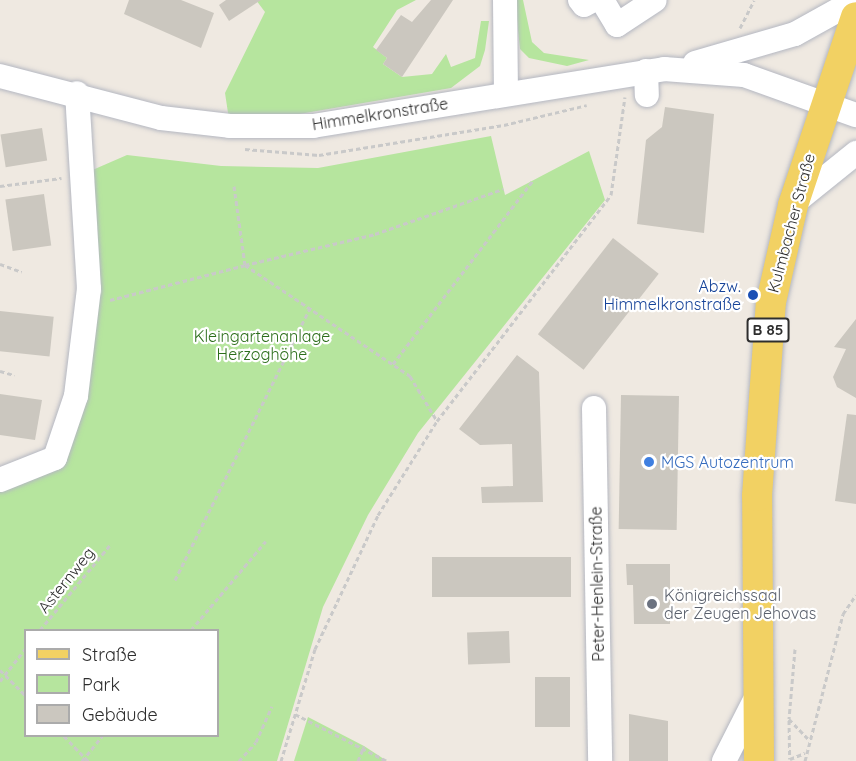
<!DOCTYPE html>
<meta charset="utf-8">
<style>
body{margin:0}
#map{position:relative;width:856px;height:761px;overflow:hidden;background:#efe9e1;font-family:Quicksand,sans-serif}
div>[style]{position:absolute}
.green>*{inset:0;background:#b6e59e}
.building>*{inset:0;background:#cbc7bf;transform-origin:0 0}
.path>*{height:3px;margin-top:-1.5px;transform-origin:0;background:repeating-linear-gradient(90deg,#c9c9c9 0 4.5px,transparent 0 7.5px)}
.roads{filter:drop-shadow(0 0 2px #b4b7c1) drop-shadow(0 0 2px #b4b7c1)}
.minor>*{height:24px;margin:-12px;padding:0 12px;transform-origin:12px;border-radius:12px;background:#fff}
.major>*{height:30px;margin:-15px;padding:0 15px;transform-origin:15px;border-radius:15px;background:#f2d163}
.dots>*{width:16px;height:16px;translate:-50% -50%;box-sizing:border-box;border:3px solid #fff;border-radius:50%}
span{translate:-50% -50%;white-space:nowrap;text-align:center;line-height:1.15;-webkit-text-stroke:4.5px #fff;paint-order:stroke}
.shield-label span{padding:2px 4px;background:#fff;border:2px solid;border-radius:4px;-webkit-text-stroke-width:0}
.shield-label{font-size:15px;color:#2e2e2e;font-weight:700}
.street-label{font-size:16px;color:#2e2e2e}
.transit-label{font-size:16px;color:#164399}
.right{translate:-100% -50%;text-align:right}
.park-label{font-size:16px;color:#2c6e1b}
.shop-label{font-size:16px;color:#366cbe}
.left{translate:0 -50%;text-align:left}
.worship-label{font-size:16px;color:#5b616d}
.legend{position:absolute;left:24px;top:629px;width:195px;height:108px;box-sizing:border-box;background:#fff;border:2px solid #ababab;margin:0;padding:8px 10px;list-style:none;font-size:18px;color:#2e2e2e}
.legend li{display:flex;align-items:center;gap:12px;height:30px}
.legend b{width:30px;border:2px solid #ababab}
</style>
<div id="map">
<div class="green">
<div style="clip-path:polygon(256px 0,416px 0,397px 10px,373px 47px,387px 58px,383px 64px,402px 77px,432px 74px,446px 54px,451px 67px,475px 58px,481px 21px,489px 21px,485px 50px,480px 66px,451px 88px,230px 126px,225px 93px,265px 12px)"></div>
<div style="clip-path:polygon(515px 0,523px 0,532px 42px,544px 53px,589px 60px,567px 66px,529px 58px,520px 49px)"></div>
<div style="clip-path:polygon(evenodd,491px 136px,505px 195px,589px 151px,605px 200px,418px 433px,368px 515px,323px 607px,277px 761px,0 761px,0 480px,55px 458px,76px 396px,81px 175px,127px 155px,221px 166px,318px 168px,491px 136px,26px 630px,218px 630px,218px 736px,26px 736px,26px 630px)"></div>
<div style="clip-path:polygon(308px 717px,364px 746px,387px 761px,294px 761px)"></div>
</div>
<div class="building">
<div style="clip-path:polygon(129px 0,181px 0,214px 13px,201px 48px,124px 14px)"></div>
<div style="clip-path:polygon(226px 0,261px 0,229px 21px,219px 5px)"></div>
<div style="clip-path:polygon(431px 0,453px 0,402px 77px,383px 64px,387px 58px,376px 50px,401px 15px,412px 22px)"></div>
<div style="clip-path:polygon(665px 107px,714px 114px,704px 233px,637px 224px,646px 140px,662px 127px)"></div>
<div style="left:42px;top:128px;width:33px;height:42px;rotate:81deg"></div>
<div style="left:44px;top:194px;width:52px;height:39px;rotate:82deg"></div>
<div style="left:613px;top:238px;width:58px;height:122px;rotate:38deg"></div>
<div style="left:0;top:311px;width:54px;height:40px;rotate:6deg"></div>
<div style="clip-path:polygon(856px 319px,856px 398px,837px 387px,833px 377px,846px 349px,834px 347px)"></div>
<div style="clip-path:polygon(517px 355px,539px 372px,543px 502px,482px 503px,481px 487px,513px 486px,512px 444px,480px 445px,459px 429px)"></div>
<div style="clip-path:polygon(0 394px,42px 400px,35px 440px,0 435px)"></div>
<div style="left:621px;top:395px;width:58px;height:134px;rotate:1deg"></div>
<div style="clip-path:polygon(847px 414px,856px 415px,856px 504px,835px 501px)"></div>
<div style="left:571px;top:557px;width:40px;height:139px;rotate:90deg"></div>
<div style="clip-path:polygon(626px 564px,670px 564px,670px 624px,634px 624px,633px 585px,627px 585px)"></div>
<div style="left:509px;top:631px;width:32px;height:42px;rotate:88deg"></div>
<div style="left:535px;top:677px;width:35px;height:50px"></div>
<div style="clip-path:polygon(629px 714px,668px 721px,668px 761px,629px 761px)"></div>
</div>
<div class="path">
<div style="left:740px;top:28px;width:31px;rotate:-63deg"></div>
<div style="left:245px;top:149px;width:74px;rotate:4.6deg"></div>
<div style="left:319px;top:155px;width:187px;rotate:-9.2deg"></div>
<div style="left:504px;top:125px;width:85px;rotate:-13.5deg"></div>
<div style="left:0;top:186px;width:62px;rotate:-7.5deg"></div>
<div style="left:234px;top:186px;width:80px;rotate:82.1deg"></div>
<div style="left:245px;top:265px;width:134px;rotate:-13.4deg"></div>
<div style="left:375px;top:234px;width:136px;rotate:-19.4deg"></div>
<div style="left:0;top:264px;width:23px;rotate:20deg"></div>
<div style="left:110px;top:300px;width:139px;rotate:-14.5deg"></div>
<div style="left:245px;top:265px;width:199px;rotate:33.9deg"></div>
<div style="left:410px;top:376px;width:52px;rotate:59deg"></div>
<div style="left:393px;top:364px;width:231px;rotate:-52.7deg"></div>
<div style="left:0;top:371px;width:15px;rotate:16deg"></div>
<div style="left:175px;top:580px;width:306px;rotate:-63.6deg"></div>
<div style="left:40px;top:630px;width:112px;rotate:-50.5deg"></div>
<div style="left:191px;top:630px;width:116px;rotate:-49.9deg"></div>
<div style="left:795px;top:649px;width:70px;rotate:94.9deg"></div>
<div style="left:789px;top:719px;width:29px;rotate:46deg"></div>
<div style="left:0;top:670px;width:37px;rotate:45deg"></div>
<div style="left:0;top:681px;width:42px;rotate:-51.8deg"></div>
<div style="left:295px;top:714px;width:103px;rotate:27.1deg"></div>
<div style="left:789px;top:720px;width:39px;rotate:89deg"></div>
<div style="left:790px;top:759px;width:16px;rotate:-22deg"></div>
<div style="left:64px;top:736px;width:35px;rotate:46deg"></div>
<div style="left:82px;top:761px;width:32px;rotate:-51deg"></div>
<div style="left:239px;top:761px;width:25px;rotate:-48deg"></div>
<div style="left:256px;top:742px;width:39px;rotate:-66deg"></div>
<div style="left:281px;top:761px;width:117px;rotate:-73.1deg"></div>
<div style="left:315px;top:649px;width:148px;rotate:-64.8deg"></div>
<div style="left:378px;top:515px;width:111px;rotate:-57.9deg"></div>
<div style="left:437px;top:421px;width:285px;rotate:-52.4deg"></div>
<div style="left:611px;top:195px;width:99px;rotate:-81.9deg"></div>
<div style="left:358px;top:761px;width:16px;rotate:-68deg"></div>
<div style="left:805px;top:761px;width:152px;rotate:-75.5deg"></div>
<div style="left:843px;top:614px;width:23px;rotate:-56deg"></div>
</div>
<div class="roads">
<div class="minor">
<div style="left:505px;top:0;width:93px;rotate:89.4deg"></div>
<div style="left:580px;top:0;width:6px;rotate:51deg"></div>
<div style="left:584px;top:5px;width:10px;rotate:-29deg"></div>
<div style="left:602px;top:0;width:29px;rotate:59deg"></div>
<div style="left:617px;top:25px;width:45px;rotate:-33.3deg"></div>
<div style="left:695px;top:63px;width:104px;rotate:-16.2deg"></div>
<div style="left:795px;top:34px;width:70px;rotate:-29.1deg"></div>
<div style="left:646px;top:71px;width:24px;rotate:88deg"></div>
<div style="left:0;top:76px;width:166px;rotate:14.6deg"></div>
<div style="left:161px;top:118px;width:69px;rotate:6.6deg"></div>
<div style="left:230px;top:126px;width:83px"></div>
<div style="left:313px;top:126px;width:356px;rotate:-9.2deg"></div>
<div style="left:664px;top:69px;width:80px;rotate:4.3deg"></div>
<div style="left:744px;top:75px;width:119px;rotate:19.7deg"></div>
<div style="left:794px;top:203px;width:80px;rotate:-38.9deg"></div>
<div style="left:594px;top:408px;width:353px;rotate:89deg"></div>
<div style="left:0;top:480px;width:59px;rotate:-21.8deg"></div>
<div style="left:55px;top:458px;width:65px;rotate:-71.3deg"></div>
<div style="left:76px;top:396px;width:108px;rotate:-83.1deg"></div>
<div style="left:89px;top:289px;width:196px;rotate:-93.5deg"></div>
<div style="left:724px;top:761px;width:71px;rotate:-63.1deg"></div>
</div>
<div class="major">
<div style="left:759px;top:761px;width:265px;rotate:-90.4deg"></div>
<div style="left:757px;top:496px;width:195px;rotate:-85.9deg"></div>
<div style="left:771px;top:302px;width:99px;rotate:-77.2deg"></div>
<div style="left:793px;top:205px;width:198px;rotate:-71.5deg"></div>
</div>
</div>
<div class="dots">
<div style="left:753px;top:295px;background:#1a4fb4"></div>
<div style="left:649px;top:462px;background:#3f7fe0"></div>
<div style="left:652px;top:604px;background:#6b7280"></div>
</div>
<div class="shield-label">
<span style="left:768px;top:330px">B 85</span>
</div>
<div class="street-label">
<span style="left:380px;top:114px;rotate:-9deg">Himmelkronstraße</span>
<span style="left:791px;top:223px;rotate:-75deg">Kulmbacher Straße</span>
<span style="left:66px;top:580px;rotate:-51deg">Asternweg</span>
<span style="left:597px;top:584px;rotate:-91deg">Peter-Henlein-Straße</span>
</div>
<div class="transit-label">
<span class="right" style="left:741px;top:295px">Abzw.<br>Himmelkronstraße</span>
</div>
<div class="park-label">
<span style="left:262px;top:345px">Kleingartenanlage<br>Herzoghöhe</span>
</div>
<div class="shop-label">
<span class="left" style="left:661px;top:462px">MGS Autozentrum</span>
</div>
<div class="worship-label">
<span class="left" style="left:664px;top:604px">Königreichssaal<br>der Zeugen Jehovas</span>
</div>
<ul class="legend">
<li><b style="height:8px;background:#f2d163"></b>Straße</li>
<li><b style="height:16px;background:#b6e59e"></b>Park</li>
<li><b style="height:16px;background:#cbc7bf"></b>Gebäude</li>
</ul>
</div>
